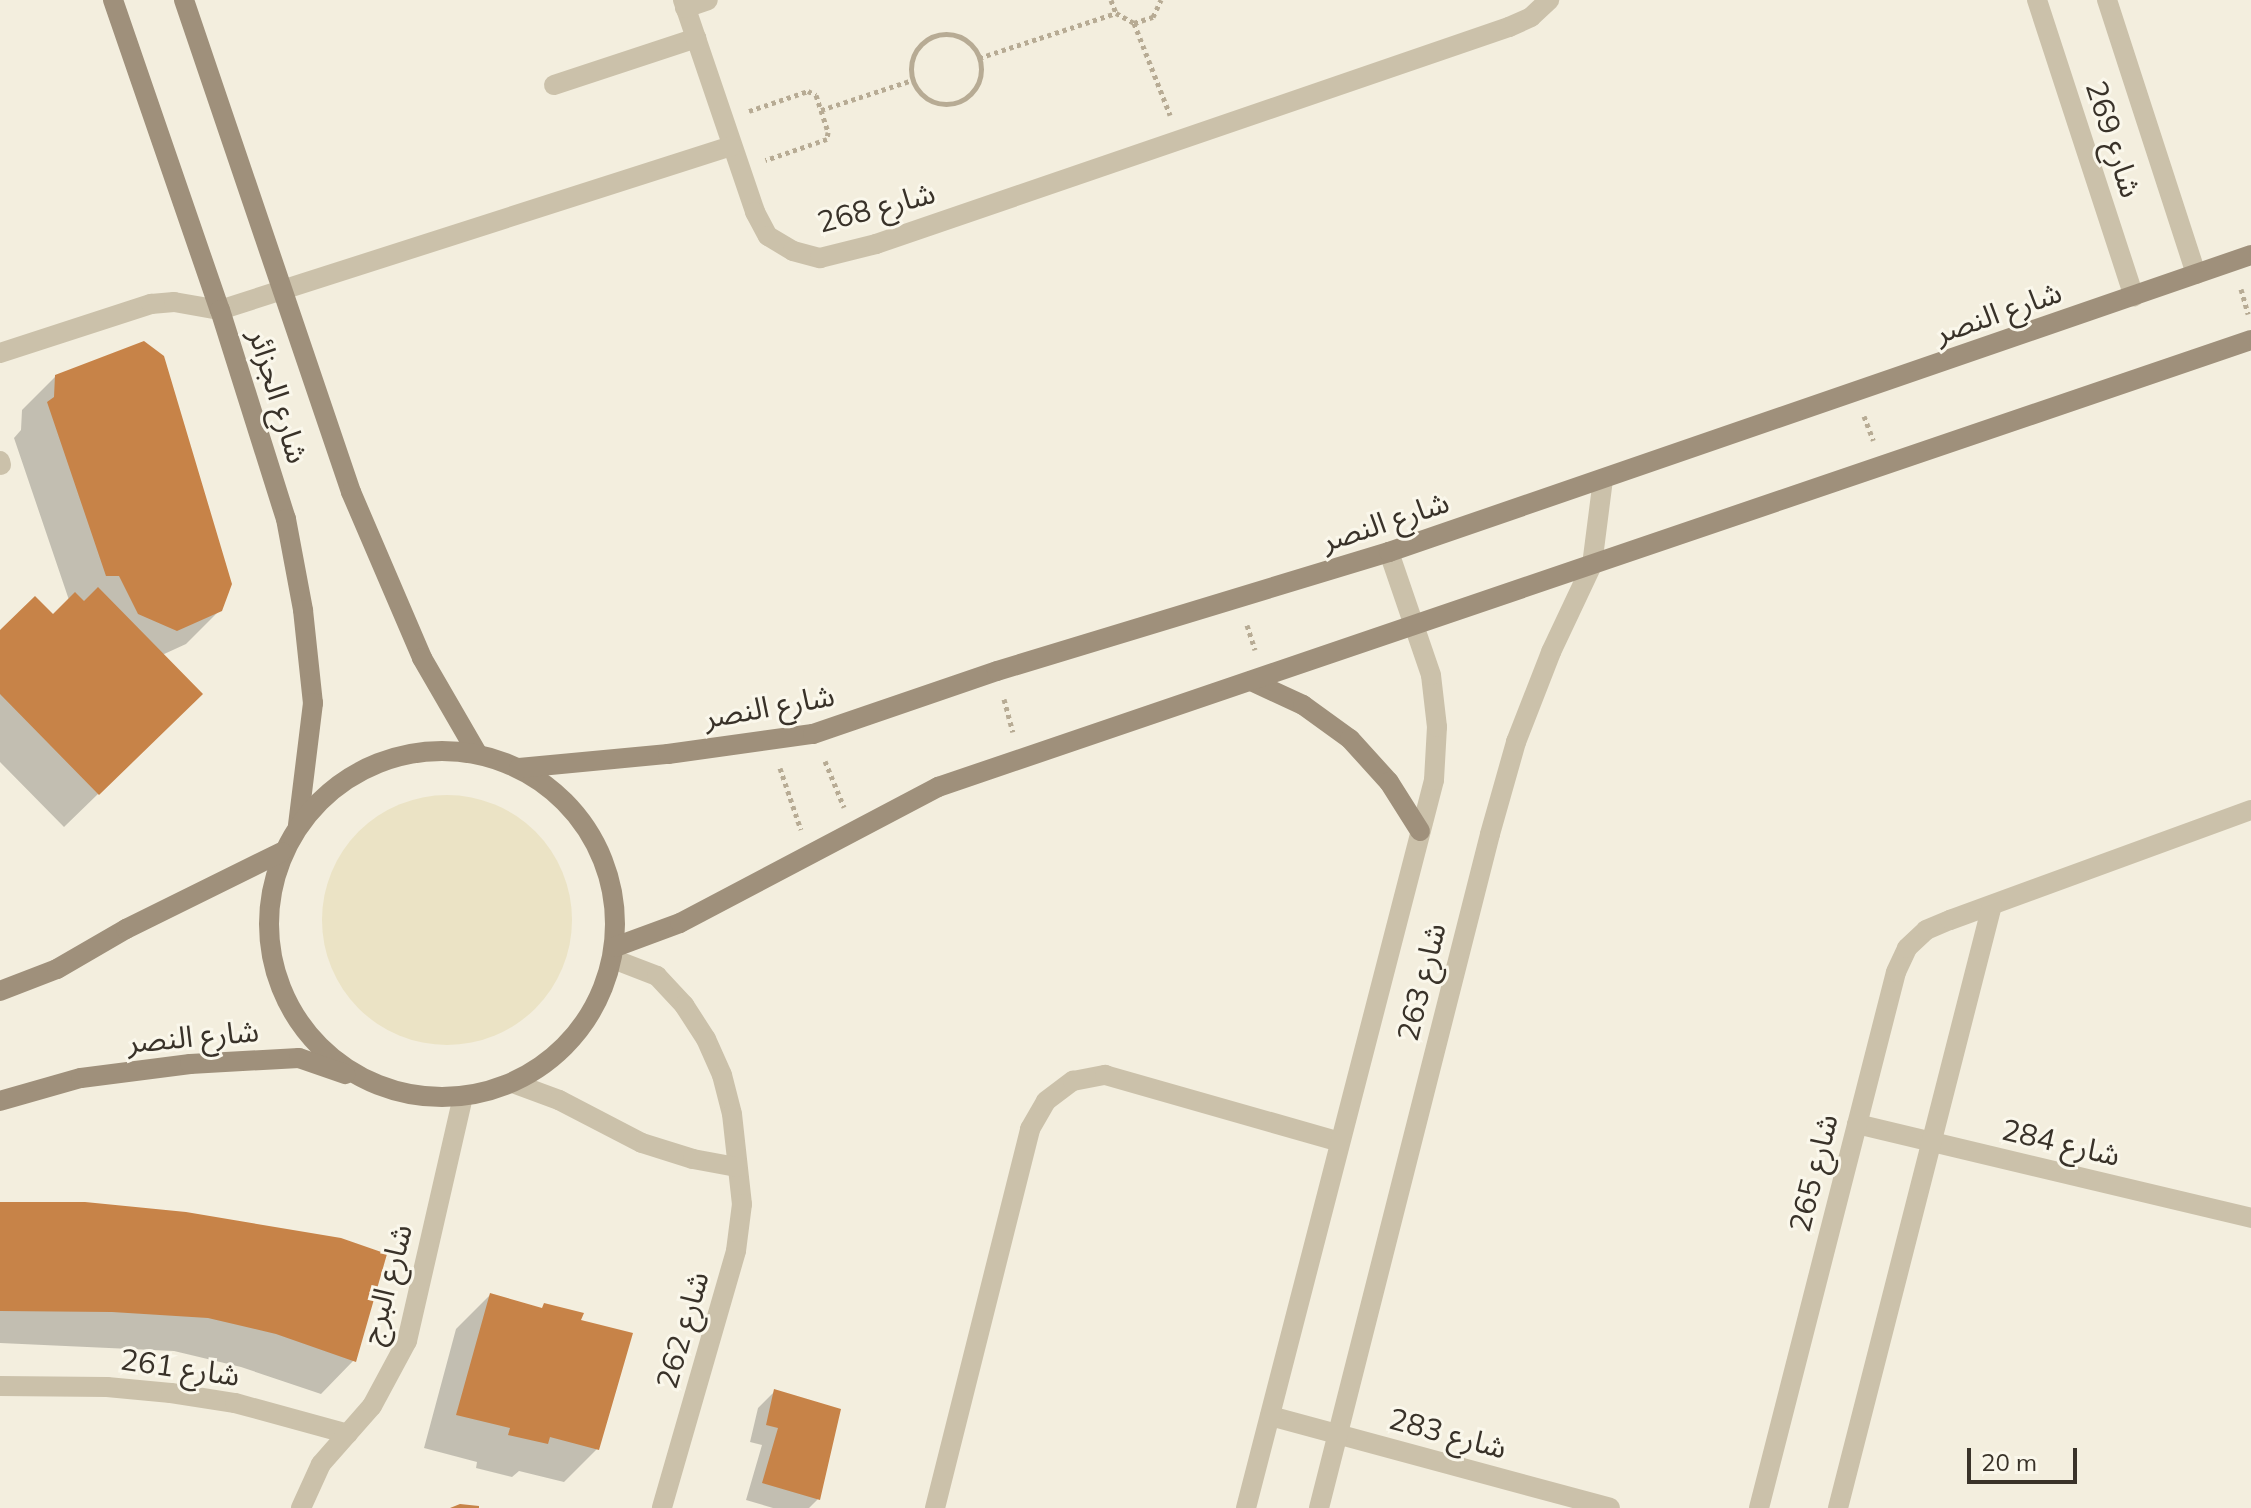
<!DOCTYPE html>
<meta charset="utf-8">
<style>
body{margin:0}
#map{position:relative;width:2251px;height:1508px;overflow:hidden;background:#f3eede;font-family:Mulish,"Noto Sans Arabic",sans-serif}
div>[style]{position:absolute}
.plaza>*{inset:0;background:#ebe3c5}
.round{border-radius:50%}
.shadow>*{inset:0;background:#0003}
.building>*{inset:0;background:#c78348}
.path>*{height:5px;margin-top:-2.5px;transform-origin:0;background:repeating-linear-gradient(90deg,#b7ab94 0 4px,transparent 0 8px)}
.path>.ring{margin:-2.5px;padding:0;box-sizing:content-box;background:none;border:5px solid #b7ab94;border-radius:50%}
.lane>*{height:20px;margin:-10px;padding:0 10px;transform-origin:10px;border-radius:10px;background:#cbc1aa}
.street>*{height:20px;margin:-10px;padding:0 10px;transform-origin:10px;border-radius:10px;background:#cbc1aa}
.secondary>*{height:20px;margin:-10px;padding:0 10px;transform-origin:10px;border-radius:10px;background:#9f907b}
.secondary>.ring{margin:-10px;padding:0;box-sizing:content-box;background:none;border:20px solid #9f907b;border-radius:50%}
span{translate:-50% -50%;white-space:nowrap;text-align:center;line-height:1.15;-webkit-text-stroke:6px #faf7eb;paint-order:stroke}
.street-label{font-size:30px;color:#393229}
.scale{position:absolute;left:1967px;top:1448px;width:110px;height:36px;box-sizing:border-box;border:4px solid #393229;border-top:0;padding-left:10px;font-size:24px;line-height:28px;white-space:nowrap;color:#393229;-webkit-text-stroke:6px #faf7eb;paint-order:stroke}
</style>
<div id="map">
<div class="plaza">
<div class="round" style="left:322px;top:795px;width:250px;height:250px"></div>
</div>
<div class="shadow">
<div style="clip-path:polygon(56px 376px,220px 610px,186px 644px,162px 655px,167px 727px,64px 827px,0 762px,0 633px,53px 617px,69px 600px,14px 438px,21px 430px,22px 410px)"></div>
<div style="clip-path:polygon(0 1204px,354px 1360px,321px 1394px,241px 1367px,174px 1351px,0 1343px)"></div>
<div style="clip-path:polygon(490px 1295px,579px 1321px,597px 1449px,564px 1482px,519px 1471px,512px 1477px,476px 1468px,477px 1462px,424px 1448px,456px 1329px)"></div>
<div style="clip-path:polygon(775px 1391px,818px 1499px,809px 1508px,773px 1508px,746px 1500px,762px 1445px,750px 1442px,758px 1408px)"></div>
</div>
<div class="building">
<div style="clip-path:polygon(144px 341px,164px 356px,232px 584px,222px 611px,177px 631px,138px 614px,119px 576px,106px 576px,47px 402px,54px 397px,55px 375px)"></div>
<div style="clip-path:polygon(98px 587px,203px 694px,99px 795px,0 694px,0 630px,35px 596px,53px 614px,75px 592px,84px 601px)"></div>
<div style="clip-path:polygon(0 1202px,85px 1202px,186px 1212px,341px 1238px,387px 1254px,356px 1362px,276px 1334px,208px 1318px,112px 1312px,0 1311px)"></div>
<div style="clip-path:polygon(490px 1293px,542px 1308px,544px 1303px,584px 1313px,581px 1320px,633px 1333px,599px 1450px,550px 1437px,548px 1444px,508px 1435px,510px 1428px,456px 1415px)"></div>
<div style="clip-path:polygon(774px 1389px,841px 1409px,820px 1500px,762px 1483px,778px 1428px,766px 1425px)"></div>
<div style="clip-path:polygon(460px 1504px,479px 1506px,479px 1508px,450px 1508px)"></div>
</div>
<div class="path">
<div style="left:1111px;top:0;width:14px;rotate:69deg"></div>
<div style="left:1116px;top:13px;width:21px;rotate:29deg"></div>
<div style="left:1134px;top:23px;width:20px;rotate:-18deg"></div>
<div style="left:1153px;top:17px;width:19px;rotate:-65deg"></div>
<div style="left:1134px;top:23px;width:99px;rotate:68.6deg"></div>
<div class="ring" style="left:911px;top:34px;width:65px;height:65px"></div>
<div style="left:979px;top:58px;width:144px;rotate:-18.2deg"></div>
<div style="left:821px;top:110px;width:96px;rotate:-18.2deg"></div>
<div style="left:749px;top:111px;width:62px;rotate:-18.7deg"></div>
<div style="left:808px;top:91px;width:9px;rotate:27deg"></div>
<div style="left:816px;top:95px;width:39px;rotate:72deg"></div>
<div style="left:828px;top:132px;width:7px;rotate:98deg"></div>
<div style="left:827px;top:139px;width:65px;rotate:161deg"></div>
<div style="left:2241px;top:289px;width:26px;rotate:74deg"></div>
<div style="left:1864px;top:416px;width:26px;rotate:69deg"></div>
<div style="left:1247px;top:625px;width:26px;rotate:72deg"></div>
<div style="left:1004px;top:699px;width:34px;rotate:75deg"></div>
<div style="left:825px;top:761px;width:50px;rotate:67.6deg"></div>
<div style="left:780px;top:768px;width:65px;rotate:71.3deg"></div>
</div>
<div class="lane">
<div style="left:554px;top:85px;width:150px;rotate:-18.3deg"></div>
<div style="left:0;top:461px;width:4px;rotate:76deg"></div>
</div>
<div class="street">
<div style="left:683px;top:0;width:224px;rotate:71.2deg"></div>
<div style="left:755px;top:212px;width:27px;rotate:62deg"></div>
<div style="left:768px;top:236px;width:29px;rotate:31deg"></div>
<div style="left:793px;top:251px;width:28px;rotate:15deg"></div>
<div style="left:820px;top:258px;width:58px;rotate:-14deg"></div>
<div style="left:876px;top:244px;width:669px;rotate:-18.92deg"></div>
<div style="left:1509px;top:27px;width:24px;rotate:-24deg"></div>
<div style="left:1531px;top:17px;width:25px;rotate:-43deg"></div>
<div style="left:2037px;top:0;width:312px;rotate:71.9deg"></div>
<div style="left:2107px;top:0;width:288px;rotate:72deg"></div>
<div style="left:685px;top:8px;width:24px;rotate:-19deg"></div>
<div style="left:0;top:353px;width:159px;rotate:-18deg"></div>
<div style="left:151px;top:304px;width:23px;rotate:-5deg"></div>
<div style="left:174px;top:302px;width:47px;rotate:9.9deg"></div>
<div style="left:220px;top:310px;width:537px;rotate:-17.79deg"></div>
<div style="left:613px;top:959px;width:47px;rotate:21.1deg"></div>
<div style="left:657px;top:976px;width:40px;rotate:47deg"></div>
<div style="left:684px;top:1005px;width:40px;rotate:57.1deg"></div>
<div style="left:706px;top:1039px;width:39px;rotate:66deg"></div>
<div style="left:722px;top:1075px;width:40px;rotate:75.6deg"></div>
<div style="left:732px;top:1114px;width:91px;rotate:83.7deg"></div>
<div style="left:742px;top:1204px;width:47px;rotate:97.3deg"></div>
<div style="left:736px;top:1251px;width:267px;rotate:106.1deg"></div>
<div style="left:513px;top:1083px;width:49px;rotate:20.3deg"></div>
<div style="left:559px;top:1100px;width:93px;rotate:27.4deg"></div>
<div style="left:642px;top:1143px;width:53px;rotate:17.4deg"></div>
<div style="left:693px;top:1159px;width:44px;rotate:10.5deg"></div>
<div style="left:1857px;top:1124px;width:405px;rotate:13.4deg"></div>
<div style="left:0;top:1386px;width:107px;rotate:0.5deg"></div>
<div style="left:107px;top:1387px;width:64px;rotate:5.4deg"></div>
<div style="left:171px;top:1393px;width:65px;rotate:8.9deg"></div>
<div style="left:235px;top:1403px;width:117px;rotate:15.3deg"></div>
<div style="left:1270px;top:1416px;width:352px;rotate:15.1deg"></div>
<div style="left:301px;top:1508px;width:48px;rotate:-65.6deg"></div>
<div style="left:321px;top:1464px;width:77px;rotate:-48.7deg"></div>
<div style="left:372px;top:1406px;width:74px;rotate:-61.7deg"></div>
<div style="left:407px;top:1341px;width:250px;rotate:-77.1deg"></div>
<div style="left:935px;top:1508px;width:391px;rotate:-75.9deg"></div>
<div style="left:1030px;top:1129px;width:32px;rotate:-60deg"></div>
<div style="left:1046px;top:1101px;width:34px;rotate:-37deg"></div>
<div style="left:1073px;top:1081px;width:33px;rotate:-11deg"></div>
<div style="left:1105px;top:1075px;width:244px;rotate:15.9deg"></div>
<div style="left:1246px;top:1508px;width:752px;rotate:-75.52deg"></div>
<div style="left:1434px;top:780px;width:53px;rotate:-86.8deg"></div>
<div style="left:1437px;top:727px;width:52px;rotate:-96.6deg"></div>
<div style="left:1431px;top:675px;width:130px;rotate:-108.9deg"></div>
<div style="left:1319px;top:1508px;width:695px;rotate:-75.76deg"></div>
<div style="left:1490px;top:834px;width:96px;rotate:-74.2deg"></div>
<div style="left:1516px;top:742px;width:97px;rotate:-68.7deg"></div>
<div style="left:1551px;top:652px;width:96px;rotate:-64.8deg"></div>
<div style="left:1592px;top:565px;width:87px;rotate:-82.7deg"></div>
<div style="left:1759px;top:1508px;width:553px;rotate:-75.66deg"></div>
<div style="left:1896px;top:972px;width:26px;rotate:-65deg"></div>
<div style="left:1907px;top:948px;width:26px;rotate:-43deg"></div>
<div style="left:1926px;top:930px;width:26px;rotate:-23deg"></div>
<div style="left:1950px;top:920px;width:320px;rotate:-20.1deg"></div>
<div style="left:1838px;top:1508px;width:622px;rotate:-75.67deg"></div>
</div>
<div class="secondary">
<div style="left:113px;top:0;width:328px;rotate:71deg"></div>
<div style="left:220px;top:310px;width:219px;rotate:72.5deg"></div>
<div style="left:286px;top:519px;width:93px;rotate:79.4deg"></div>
<div style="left:303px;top:610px;width:94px;rotate:83.9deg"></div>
<div style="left:313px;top:703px;width:123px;rotate:97deg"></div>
<div style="left:184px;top:0;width:520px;rotate:71.25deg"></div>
<div style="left:351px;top:492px;width:181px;rotate:66.8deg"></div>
<div style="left:422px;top:658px;width:110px;rotate:59.9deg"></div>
<div style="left:1251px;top:681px;width:57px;rotate:24.8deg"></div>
<div style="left:1303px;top:705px;width:58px;rotate:35.9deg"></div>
<div style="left:1350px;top:739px;width:58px;rotate:47.8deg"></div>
<div style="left:1389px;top:782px;width:58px;rotate:57.7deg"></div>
<div class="ring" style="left:269px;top:751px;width:326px;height:326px"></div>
<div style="left:519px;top:768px;width:150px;rotate:-5.4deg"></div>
<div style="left:668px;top:754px;width:146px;rotate:-7.9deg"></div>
<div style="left:813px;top:734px;width:194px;rotate:-18.9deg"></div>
<div style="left:997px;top:671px;width:410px;rotate:-16.9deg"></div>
<div style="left:1389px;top:552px;width:912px;rotate:-19.01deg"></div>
<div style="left:615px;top:947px;width:69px;rotate:-20.3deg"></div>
<div style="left:680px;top:923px;width:292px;rotate:-27.8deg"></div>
<div style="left:938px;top:787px;width:1387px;rotate:-18.8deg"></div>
<div style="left:0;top:991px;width:61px;rotate:-21.1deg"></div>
<div style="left:57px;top:969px;width:80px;rotate:-30.1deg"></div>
<div style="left:126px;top:929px;width:174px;rotate:-26.3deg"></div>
<div style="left:0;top:1101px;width:84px;rotate:-15.9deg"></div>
<div style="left:81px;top:1078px;width:110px;rotate:-7.3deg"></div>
<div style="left:190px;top:1064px;width:109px;rotate:-3.2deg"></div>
<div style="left:299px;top:1058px;width:49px;rotate:19.2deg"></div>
</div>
<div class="street-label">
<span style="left:2114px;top:139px;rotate:72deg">شارع 269</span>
<span style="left:876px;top:207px;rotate:-15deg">شارع 268</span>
<span style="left:1998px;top:312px;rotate:-19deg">شارع النصر</span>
<span style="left:279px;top:396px;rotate:73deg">شارع الجزائر</span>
<span style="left:1385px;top:521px;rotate:-18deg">شارع النصر</span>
<span style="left:769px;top:706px;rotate:-10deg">شارع النصر</span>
<span style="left:1421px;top:982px;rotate:-76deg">شارع 263</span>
<span style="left:193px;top:1036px;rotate:-5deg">شارع النصر</span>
<span style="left:2061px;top:1142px;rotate:13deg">شارع 284</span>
<span style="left:1813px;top:1173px;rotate:-76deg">شارع 265</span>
<span style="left:386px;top:1284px;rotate:-75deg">شارع البرج</span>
<span style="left:682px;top:1330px;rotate:-74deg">شارع 262</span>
<span style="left:180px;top:1367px;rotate:8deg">شارع 261</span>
<span style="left:1448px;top:1433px;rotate:15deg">شارع 283</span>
</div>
<div class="scale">20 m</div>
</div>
